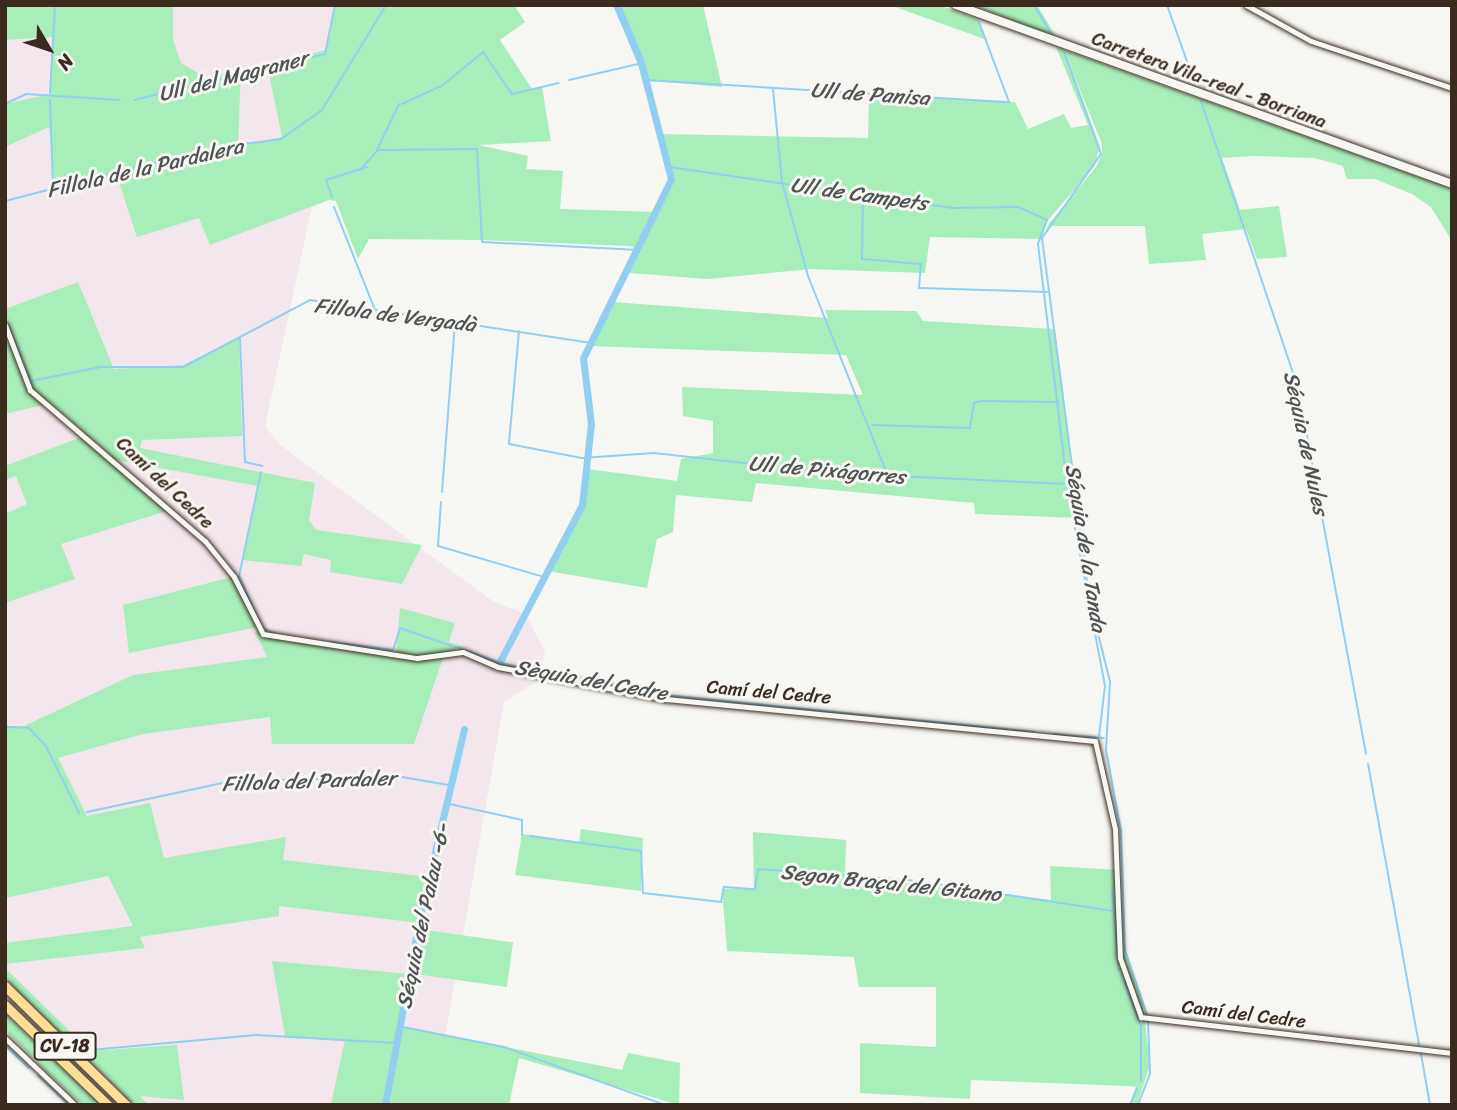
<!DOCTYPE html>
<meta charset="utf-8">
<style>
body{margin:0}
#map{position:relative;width:1457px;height:1110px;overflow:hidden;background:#f6f6f2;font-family:Sriracha,sans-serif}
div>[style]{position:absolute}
.built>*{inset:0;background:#f4e6ed}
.green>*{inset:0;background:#a7eebb;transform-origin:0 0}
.stream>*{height:2px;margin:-1px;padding:0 1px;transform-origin:1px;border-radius:1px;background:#91cff2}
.canal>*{height:7px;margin:-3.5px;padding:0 3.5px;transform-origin:3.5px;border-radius:3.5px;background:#91cff2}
.roads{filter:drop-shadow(0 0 2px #3b2a1e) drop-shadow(0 0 2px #3b2a1e)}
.minor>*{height:5px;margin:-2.5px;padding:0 2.5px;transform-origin:2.5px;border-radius:2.5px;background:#f6f6f2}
.secondary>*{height:8px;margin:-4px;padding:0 4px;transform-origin:4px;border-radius:4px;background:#f6f6f2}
.primary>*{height:9px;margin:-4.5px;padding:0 4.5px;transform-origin:4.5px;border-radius:4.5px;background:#fcde96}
span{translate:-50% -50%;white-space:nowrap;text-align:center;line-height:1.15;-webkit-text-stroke:6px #f6f6f2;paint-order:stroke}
.shield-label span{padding:2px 5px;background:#f6f6f2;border:2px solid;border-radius:5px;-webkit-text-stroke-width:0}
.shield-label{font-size:18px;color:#3b2a1e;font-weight:700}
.street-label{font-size:19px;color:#3b2a1e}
.water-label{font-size:21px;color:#505353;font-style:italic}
.frame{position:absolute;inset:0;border:7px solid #3b2a1e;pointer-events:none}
.north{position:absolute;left:14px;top:14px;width:70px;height:70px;-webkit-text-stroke:5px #f6f6f2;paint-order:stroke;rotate:129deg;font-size:19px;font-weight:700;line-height:28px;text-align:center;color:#3b2a1e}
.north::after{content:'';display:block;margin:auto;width:24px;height:32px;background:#3b2a1e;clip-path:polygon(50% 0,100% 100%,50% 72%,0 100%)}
</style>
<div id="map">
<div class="built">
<div style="clip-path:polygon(5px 5px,355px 5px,265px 426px,280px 445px,494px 602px,525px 614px,545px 651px,537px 681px,504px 702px,433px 1105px,136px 1105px,5px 976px)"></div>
</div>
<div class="green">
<div style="clip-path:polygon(5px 5px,173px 5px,173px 40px,181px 63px,207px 78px,241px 70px,238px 146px,282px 137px,267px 64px,326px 50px,335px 5px,514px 5px,525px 22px,500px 40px,532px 89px,542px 87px,551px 141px,479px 145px,528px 156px,526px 169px,563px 171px,560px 209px,657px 212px,671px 179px,660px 134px,868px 138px,869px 96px,1015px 102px,1028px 129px,1064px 114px,1071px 128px,1088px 125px,1056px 47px,1452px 189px,1452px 241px,1431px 207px,1412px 194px,1375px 179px,1347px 179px,1343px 166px,1315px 158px,1253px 156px,1222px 158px,1240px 210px,1279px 206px,1287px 257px,1257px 259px,1246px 229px,1202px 234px,1206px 260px,1149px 264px,1145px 226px,1052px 226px,1045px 235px,1048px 225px,1096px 167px,1102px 154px,1102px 144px,1072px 70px,1100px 147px,1094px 167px,1048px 220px,1041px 239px,930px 237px,925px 273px,810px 269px,708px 279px,629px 273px,640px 250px,630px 246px,481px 240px,369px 239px,358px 259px,336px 201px,329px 200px,210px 245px,199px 218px,137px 237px,117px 176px,55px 189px,49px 127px,5px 147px,5px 104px,50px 94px,54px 37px,5px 40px)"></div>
<div style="clip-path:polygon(617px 5px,703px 5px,722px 87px,646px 80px)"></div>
<div style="clip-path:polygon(890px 5px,939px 5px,979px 20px,987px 40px)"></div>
<div style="clip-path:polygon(973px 5px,1037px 5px,1055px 35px,1043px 32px)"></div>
<div style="clip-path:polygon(78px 282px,114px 369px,184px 365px,239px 338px,242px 436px,142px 440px,140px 448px,315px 483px,309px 520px,316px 530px,422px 545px,402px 584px,330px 572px,331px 560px,304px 554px,301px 566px,242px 560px,258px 486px,116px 460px,51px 403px,5px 414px,5px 309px)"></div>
<div style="clip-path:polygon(612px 302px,828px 318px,825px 310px,916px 311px,923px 321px,1055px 329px,1079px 518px,975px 514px,974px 503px,756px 483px,752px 502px,676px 495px,673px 532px,657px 539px,647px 588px,548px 571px,583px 505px,588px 469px,677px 481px,681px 459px,713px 453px,713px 421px,683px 416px,682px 387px,863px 395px,846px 355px,589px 346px)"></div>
<div style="clip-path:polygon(84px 436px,170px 510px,61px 544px,75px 579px,5px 603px,5px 514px,27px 504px,16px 476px,5px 480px,5px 466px)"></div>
<div style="clip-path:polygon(236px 576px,259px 627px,129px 653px,123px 605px)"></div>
<div style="clip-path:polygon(400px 608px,455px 623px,449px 642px,464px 647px,445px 652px,414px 744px,272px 744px,270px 717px,143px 734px,58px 758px,87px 816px,150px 803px,164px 858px,286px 837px,283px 860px,430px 877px,419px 923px,279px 906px,279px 916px,140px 937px,145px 948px,5px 964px,5px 943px,133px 926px,108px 876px,5px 898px,5px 726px,24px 726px,133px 675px,267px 657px,255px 632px,396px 652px)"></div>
<div style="clip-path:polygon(581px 829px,643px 838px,641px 891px,515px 875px,522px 834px,579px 842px)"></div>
<div style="clip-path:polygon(753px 832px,846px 840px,845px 876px,1051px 900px,1050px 866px,1120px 870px,1124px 951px,1142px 997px,1150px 1065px,1137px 1105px,1129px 1105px,1136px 1087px,1129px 1086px,971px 1080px,970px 1099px,860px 1093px,860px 1043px,936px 1047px,936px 987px,859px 987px,854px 957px,727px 951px,722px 889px,754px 889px)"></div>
<div style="left:418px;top:929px;width:96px;height:45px;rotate:8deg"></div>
<div style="clip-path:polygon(272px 961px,409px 974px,400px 1026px,622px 1070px,628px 1053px,680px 1063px,679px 1105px,519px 1058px,509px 1105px,331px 1104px,345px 1040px,285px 1036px)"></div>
<div style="clip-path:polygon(5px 968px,90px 1051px,177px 1045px,184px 1100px,140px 1096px,148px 1105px,134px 1105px,20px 994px,5px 978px)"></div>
<div style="clip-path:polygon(5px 1013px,21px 1029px,101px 1105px,83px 1105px,46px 1071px,5px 1030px)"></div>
</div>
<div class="stream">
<div style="left:614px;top:5px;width:64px;rotate:67deg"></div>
<div style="left:639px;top:64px;width:119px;rotate:74.5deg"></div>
<div style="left:1034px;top:5px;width:31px;rotate:59deg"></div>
<div style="left:1167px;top:5px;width:84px;rotate:70.5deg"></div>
<div style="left:1064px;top:52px;width:109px;rotate:70.1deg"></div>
<div style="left:1101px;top:154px;width:103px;rotate:125.1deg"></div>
<div style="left:1042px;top:238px;width:366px;rotate:82.5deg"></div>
<div style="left:1090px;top:601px;width:83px;rotate:76.1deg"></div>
<div style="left:1110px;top:682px;width:68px;rotate:93.4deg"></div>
<div style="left:1106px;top:750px;width:82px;rotate:79.5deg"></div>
<div style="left:1121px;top:831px;width:119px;rotate:88.1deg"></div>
<div style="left:1125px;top:950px;width:69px;rotate:71.3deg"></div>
<div style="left:569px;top:80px;width:71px;rotate:-13.1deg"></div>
<div style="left:645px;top:80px;width:365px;rotate:3.5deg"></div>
<div style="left:1009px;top:102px;width:85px;rotate:-110.6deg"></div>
<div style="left:773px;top:89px;width:93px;rotate:84.5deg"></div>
<div style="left:782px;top:182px;width:98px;rotate:74.5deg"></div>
<div style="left:808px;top:276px;width:213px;rotate:68.2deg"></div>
<div style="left:50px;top:93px;width:88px;rotate:-86.7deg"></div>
<div style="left:50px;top:100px;width:88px;rotate:88deg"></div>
<div style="left:134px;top:100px;width:196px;rotate:-13.5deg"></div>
<div style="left:325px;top:54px;width:50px;rotate:-78.5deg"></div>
<div style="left:1201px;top:101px;width:302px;rotate:71.3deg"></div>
<div style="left:1298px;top:387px;width:373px;rotate:79.5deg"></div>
<div style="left:5px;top:104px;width:23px;rotate:-25deg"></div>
<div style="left:26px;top:94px;width:94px;rotate:3.7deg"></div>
<div style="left:402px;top:104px;width:45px;rotate:-24.9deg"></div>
<div style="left:443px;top:85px;width:52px;rotate:-39.5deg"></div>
<div style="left:483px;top:52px;width:51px;rotate:55.4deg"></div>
<div style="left:512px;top:94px;width:48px;rotate:-13.2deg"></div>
<div style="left:377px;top:150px;width:51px;rotate:-64.4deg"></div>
<div style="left:669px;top:167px;width:287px;rotate:8.2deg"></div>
<div style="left:953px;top:208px;width:65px;rotate:-0.9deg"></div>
<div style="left:1018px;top:207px;width:32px;rotate:24deg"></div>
<div style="left:1047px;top:220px;width:26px;rotate:111deg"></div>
<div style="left:1038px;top:244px;width:243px;rotate:83.1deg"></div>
<div style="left:1067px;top:485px;width:205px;rotate:79.3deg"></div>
<div style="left:1105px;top:686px;width:50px;rotate:96.8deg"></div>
<div style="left:360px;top:170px;width:27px;rotate:-48deg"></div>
<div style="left:378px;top:150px;width:99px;rotate:-0.6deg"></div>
<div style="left:477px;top:149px;width:93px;rotate:86.9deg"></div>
<div style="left:482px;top:242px;width:157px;rotate:2.9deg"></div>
<div style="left:863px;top:195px;width:64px;rotate:90.9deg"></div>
<div style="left:862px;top:259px;width:59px;rotate:4.8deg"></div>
<div style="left:921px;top:264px;width:24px;rotate:95deg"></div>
<div style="left:919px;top:288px;width:128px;rotate:1.8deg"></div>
<div style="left:332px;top:197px;width:18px;rotate:-109deg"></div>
<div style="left:326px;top:180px;width:43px;rotate:-17.6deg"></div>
<div style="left:5px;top:201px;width:209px;rotate:-14.4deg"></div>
<div style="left:207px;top:149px;width:75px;rotate:-7.7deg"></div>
<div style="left:281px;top:139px;width:50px;rotate:-35.3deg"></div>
<div style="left:322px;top:110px;width:123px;rotate:-58.6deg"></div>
<div style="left:334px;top:207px;width:111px;rotate:68.3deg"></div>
<div style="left:5px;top:319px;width:67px;rotate:67.2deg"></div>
<div style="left:31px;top:381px;width:71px;rotate:-11.3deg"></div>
<div style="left:101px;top:367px;width:82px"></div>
<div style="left:183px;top:367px;width:144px;rotate:-27.8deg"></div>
<div style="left:310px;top:300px;width:283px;rotate:8.7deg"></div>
<div style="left:519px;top:331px;width:113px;rotate:95.1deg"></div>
<div style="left:509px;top:444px;width:74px;rotate:10.9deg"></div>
<div style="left:582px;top:458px;width:72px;rotate:-4deg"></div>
<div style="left:654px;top:453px;width:179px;rotate:6.4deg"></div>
<div style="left:832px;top:473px;width:235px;rotate:2.7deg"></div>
<div style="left:240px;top:338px;width:124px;rotate:87.7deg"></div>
<div style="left:245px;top:462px;width:18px;rotate:13deg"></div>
<div style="left:872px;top:425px;width:98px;rotate:1.8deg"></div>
<div style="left:970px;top:428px;width:25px;rotate:-81deg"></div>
<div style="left:974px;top:403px;width:7px;rotate:-16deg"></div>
<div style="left:981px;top:401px;width:78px;rotate:0.7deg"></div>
<div style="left:261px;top:472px;width:106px;rotate:101.9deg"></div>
<div style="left:239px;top:576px;width:56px;rotate:65.7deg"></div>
<div style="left:262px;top:627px;width:13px;rotate:27deg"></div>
<div style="left:442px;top:492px;width:170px;rotate:-85.6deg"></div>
<div style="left:441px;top:502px;width:44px;rotate:93.9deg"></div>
<div style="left:438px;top:546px;width:110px;rotate:16.3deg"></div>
<div style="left:332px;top:642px;width:62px;rotate:7.5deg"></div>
<div style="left:393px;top:650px;width:23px;rotate:-72deg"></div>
<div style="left:400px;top:628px;width:110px;rotate:19.1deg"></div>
<div style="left:504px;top:664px;width:154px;rotate:11.2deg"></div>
<div style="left:655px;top:694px;width:381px;rotate:5.7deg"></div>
<div style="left:5px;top:727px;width:24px;rotate:2deg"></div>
<div style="left:29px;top:728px;width:25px;rotate:47deg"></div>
<div style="left:46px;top:746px;width:75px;rotate:63.8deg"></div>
<div style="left:1054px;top:734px;width:50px;rotate:4.6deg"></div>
<div style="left:1368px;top:764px;width:285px;rotate:79.7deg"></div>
<div style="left:445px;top:803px;width:79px;rotate:12.4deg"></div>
<div style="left:522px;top:820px;width:15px;rotate:90deg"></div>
<div style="left:87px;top:812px;width:147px;rotate:-12.1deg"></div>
<div style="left:231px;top:781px;width:171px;rotate:-1.3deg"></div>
<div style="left:402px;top:777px;width:47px;rotate:9.9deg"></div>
<div style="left:530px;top:836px;width:112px;rotate:7.7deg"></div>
<div style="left:641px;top:851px;width:42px;rotate:87.3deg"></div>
<div style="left:643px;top:893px;width:79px;rotate:6.6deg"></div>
<div style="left:721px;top:902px;width:15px;rotate:-79deg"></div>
<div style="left:724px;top:887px;width:31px;rotate:4deg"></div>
<div style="left:755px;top:889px;width:20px;rotate:-81deg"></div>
<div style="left:758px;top:869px;width:150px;rotate:4.2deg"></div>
<div style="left:908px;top:880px;width:206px;rotate:8.6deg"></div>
<div style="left:1112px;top:890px;width:81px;rotate:85.1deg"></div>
<div style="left:1124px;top:981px;width:48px;rotate:69.3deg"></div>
<div style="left:1141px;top:1026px;width:55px;rotate:90deg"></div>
<div style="left:398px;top:1026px;width:108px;rotate:11.2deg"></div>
<div style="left:504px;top:1047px;width:171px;rotate:19.8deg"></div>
<div style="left:5px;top:1045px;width:33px;rotate:44deg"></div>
<div style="left:90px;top:1050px;width:167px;rotate:-5.2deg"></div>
<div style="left:256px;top:1035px;width:139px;rotate:3.3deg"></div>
<div style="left:1421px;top:1054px;width:52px;rotate:80deg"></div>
<div style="left:38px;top:1076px;width:42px;rotate:43.1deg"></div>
<div style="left:1130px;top:1105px;width:18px;rotate:-68deg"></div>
<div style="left:1138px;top:1105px;width:34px;rotate:-69deg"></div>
<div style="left:1150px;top:1073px;width:52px;rotate:-92.2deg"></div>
</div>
<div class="canal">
<div style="left:499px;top:663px;width:178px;rotate:-62.3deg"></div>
<div style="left:582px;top:505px;width:81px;rotate:-83.7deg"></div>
<div style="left:591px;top:424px;width:66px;rotate:-96.9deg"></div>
<div style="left:583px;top:358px;width:199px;rotate:-63.8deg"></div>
<div style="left:671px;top:179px;width:121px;rotate:-104.4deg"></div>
<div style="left:641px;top:62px;width:62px;rotate:-112.8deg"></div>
<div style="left:385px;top:1105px;width:197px;rotate:-79.5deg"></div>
<div style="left:421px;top:911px;width:187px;rotate:-76.7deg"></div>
</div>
<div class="roads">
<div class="minor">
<div style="left:1246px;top:5px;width:74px;rotate:29deg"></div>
<div style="left:1311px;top:41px;width:149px;rotate:18.4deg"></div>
<div style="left:5px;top:325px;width:70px;rotate:69deg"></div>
<div style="left:30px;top:390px;width:231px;rotate:40.8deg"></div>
<div style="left:205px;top:541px;width:46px;rotate:51.1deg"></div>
<div style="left:234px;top:577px;width:64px;rotate:63deg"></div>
<div style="left:263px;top:634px;width:156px;rotate:8.9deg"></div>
<div style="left:417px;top:658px;width:46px;rotate:-7.4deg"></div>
<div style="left:463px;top:652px;width:38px;rotate:23deg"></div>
<div style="left:498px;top:667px;width:171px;rotate:10.8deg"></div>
<div style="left:666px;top:699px;width:431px;rotate:5.6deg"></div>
<div style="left:1095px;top:741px;width:90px;rotate:77.2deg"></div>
<div style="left:1115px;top:829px;width:129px;rotate:87.8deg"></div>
<div style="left:1120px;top:958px;width:63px;rotate:70.4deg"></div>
<div style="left:1141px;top:1017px;width:313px;rotate:6.6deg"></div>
<div style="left:5px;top:1038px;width:97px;rotate:43.7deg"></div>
</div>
<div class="secondary">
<div style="left:956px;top:5px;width:527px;rotate:19.84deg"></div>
</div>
<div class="primary">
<div style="left:5px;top:986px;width:170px;rotate:44.5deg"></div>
<div style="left:5px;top:1005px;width:144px;rotate:44.2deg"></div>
</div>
</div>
<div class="shield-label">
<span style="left:65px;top:1046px">CV-18</span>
</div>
<div class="street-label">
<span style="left:1209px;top:80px;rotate:20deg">Carretera Vila-real - Borriana</span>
<span style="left:165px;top:483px;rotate:43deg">Camí del Cedre</span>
<span style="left:769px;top:692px;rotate:5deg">Camí del Cedre</span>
<span style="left:1244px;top:1014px;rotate:7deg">Camí del Cedre</span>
</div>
<div class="water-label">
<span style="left:233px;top:76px;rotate:-14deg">Ull del Magraner</span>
<span style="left:870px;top:94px;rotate:4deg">Ull de Panisa</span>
<span style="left:145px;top:168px;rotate:-13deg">Fillola de la Pardalera</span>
<span style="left:859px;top:194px;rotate:8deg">Ull de Campets</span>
<span style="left:395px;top:315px;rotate:7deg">Fillola de Vergadà</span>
<span style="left:1306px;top:443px;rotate:78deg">Séquia de Nules</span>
<span style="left:827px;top:470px;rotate:5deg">Ull de Pixágorres</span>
<span style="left:1086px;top:548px;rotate:81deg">Séquia de la Tanda</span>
<span style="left:591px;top:680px;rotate:10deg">Sèquia del Cedre</span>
<span style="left:309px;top:781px;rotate:-2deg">Fillola del Pardaler</span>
<span style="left:891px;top:883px;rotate:6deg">Segon Braçal del Gitano</span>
<span style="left:423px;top:916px;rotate:-78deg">Séquia del Palau -6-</span>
</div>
<div class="frame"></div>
<div class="north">N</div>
</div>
